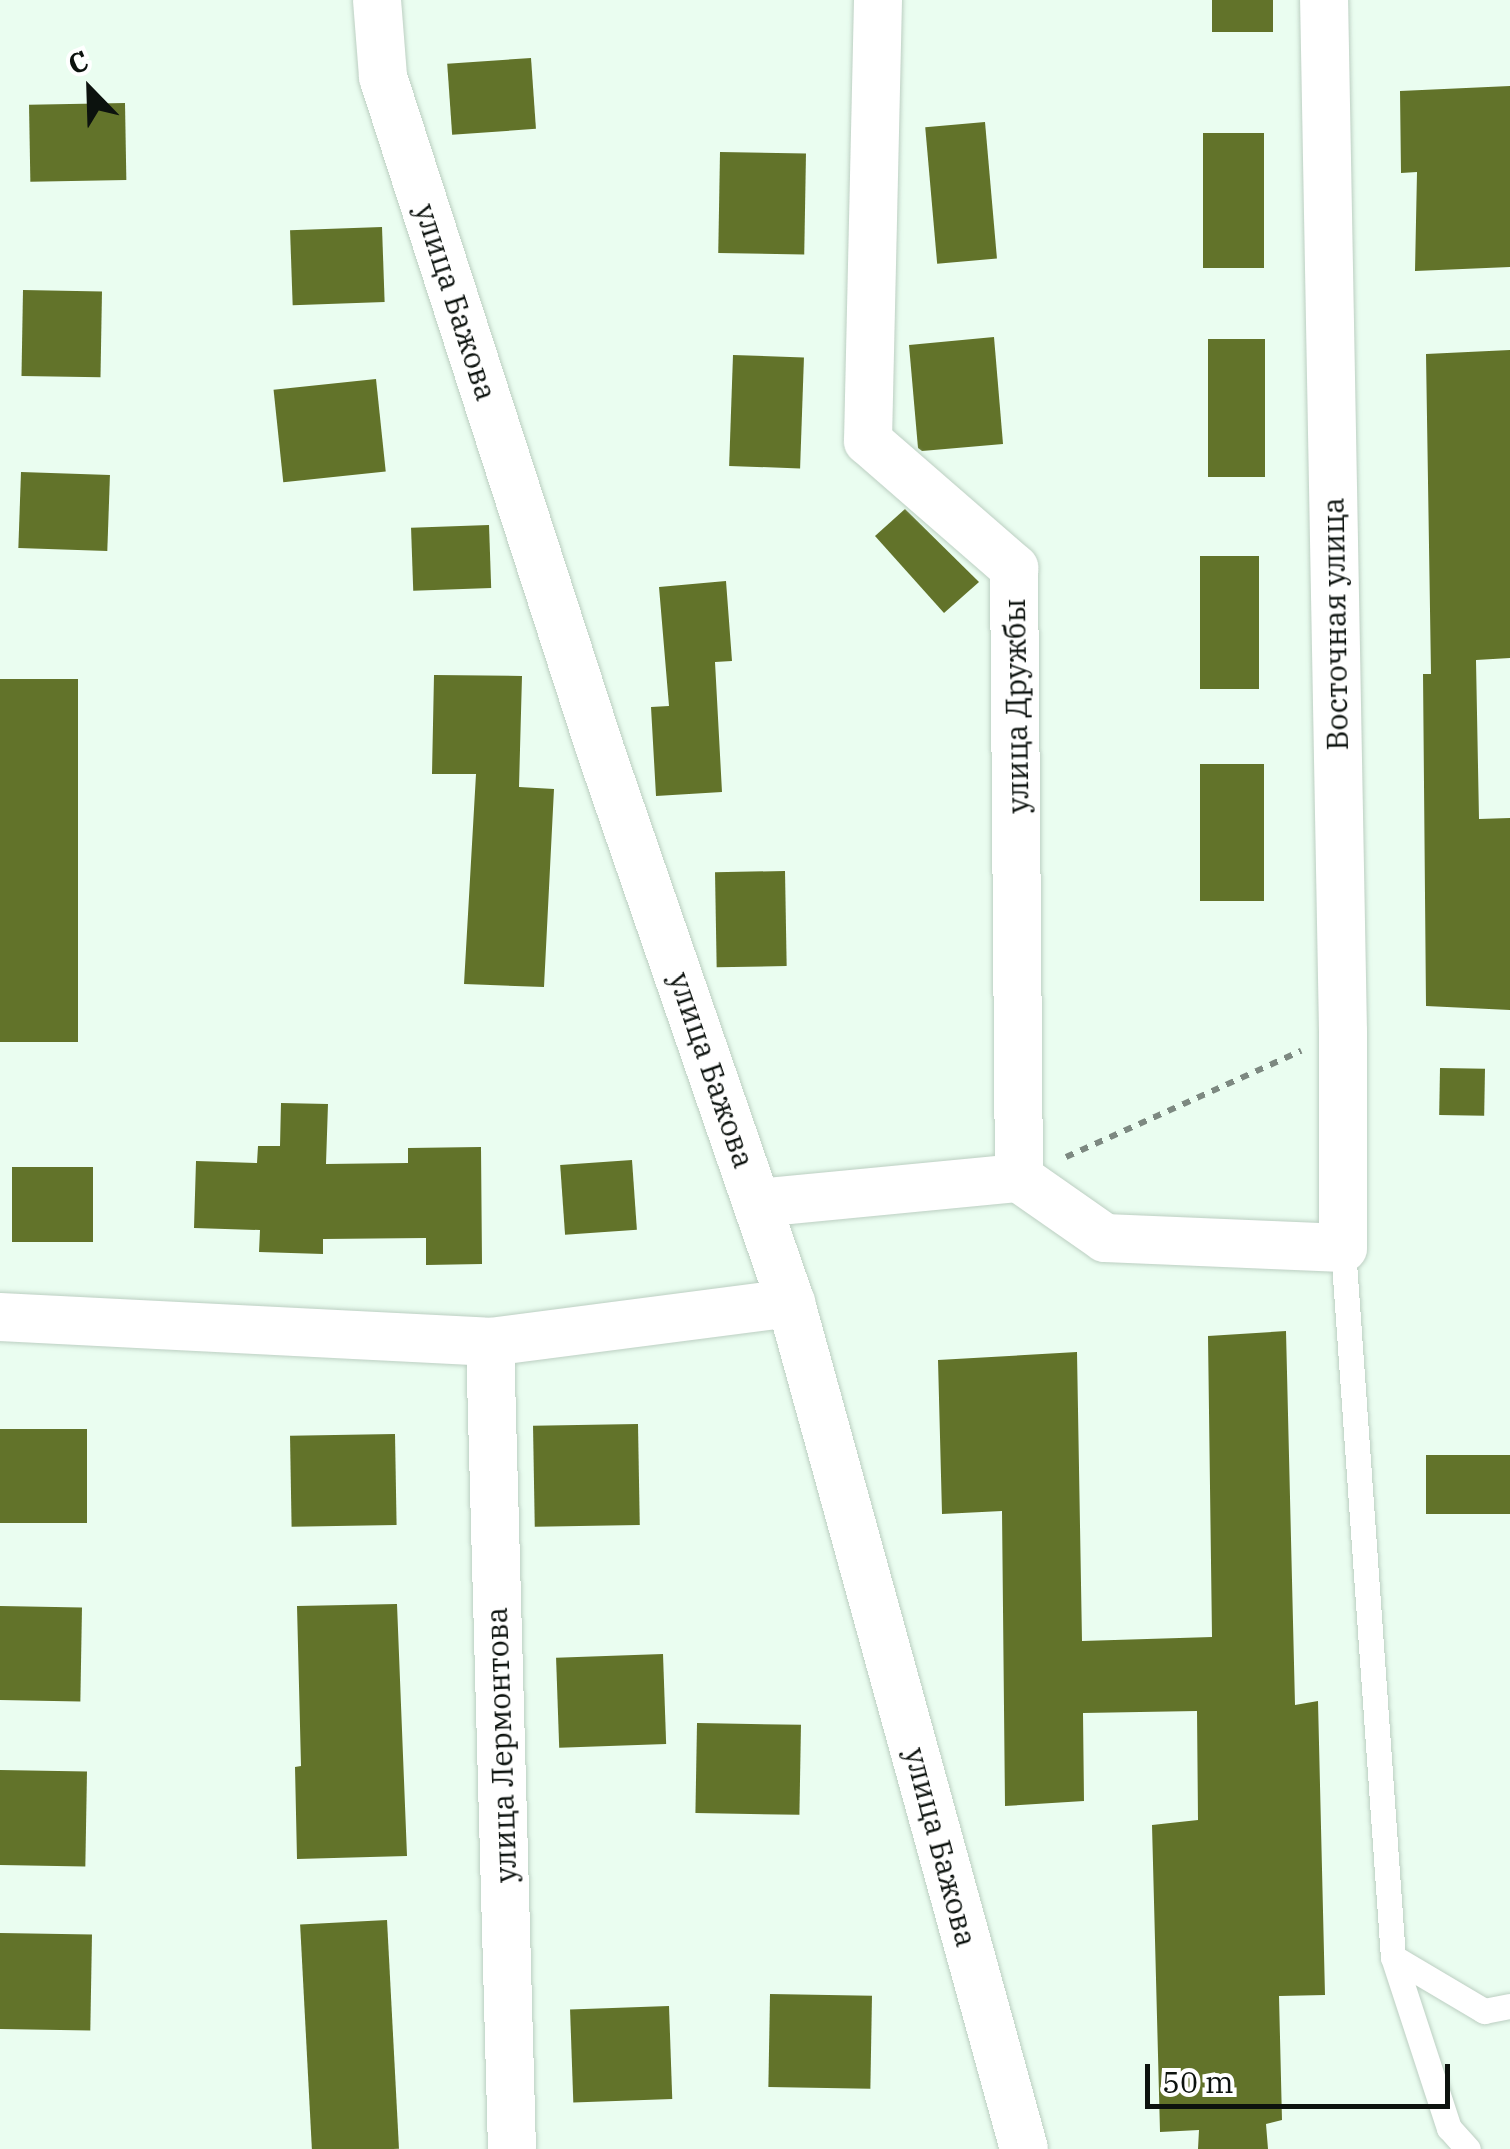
<!DOCTYPE html>
<meta charset="utf-8">
<style>
body{margin:0}
#map{position:relative;width:1510px;height:2149px;overflow:hidden;background:#eafdf0;font-family:"IBM Plex Serif",serif}
div>[style]{position:absolute}
.building>*{inset:0;background:#62732a;transform-origin:0 0}
.path>*{height:6px;margin-top:-3px;transform-origin:0;background:repeating-linear-gradient(90deg,#7d8981 0 8px,transparent 0 16px)}
.roads{filter:drop-shadow(0 0 2px #bccfc2) drop-shadow(0 0 2px #bccfc2)}
.lane>*{height:25px;margin:-12.5px;padding:0 12.5px;transform-origin:12.5px;border-radius:12.5px;background:#fff}
.street>*{height:48px;margin:-24px;padding:0 24px;transform-origin:24px;border-radius:24px;background:#fff}
span{translate:-50% -50%;white-space:nowrap;text-align:center;line-height:1.15;-webkit-text-stroke:8px #fff;paint-order:stroke}
.street-label{font-size:30px;color:#0c120e}
.north{position:absolute;left:40px;top:40px;width:100px;height:100px;-webkit-text-stroke:8px #fff;paint-order:stroke;rotate:337deg;font-size:28px;font-weight:700;line-height:40px;text-align:center;color:#0c120e}
.north::after{content:'';display:block;margin:auto;width:35px;height:45px;background:#0c120e;clip-path:polygon(50% 0,100% 100%,50% 72%,0 100%)}
.scale{position:absolute;left:1145px;top:2064px;width:305px;height:45px;box-sizing:border-box;border:5px solid #0c120e;border-top:0;padding-left:12px;font-size:30px;line-height:35px;white-space:nowrap;color:#0c120e;-webkit-text-stroke:8px #fff;paint-order:stroke}
</style>
<div id="map">
<div class="building">
<div style="left:1212px;top:0;width:61px;height:32px"></div>
<div style="left:531px;top:58px;width:71px;height:84px;rotate:86deg"></div>
<div style="clip-path:polygon(1510px 86px,1510px 267px,1415px 271px,1417px 172px,1401px 173px,1400px 91px)"></div>
<div style="left:125px;top:103px;width:77px;height:96px;rotate:89deg"></div>
<div style="left:985px;top:122px;width:137px;height:60px;rotate:85deg"></div>
<div style="left:1203px;top:133px;width:61px;height:135px"></div>
<div style="left:720px;top:152px;width:86px;height:101px;rotate:1deg"></div>
<div style="left:382px;top:227px;width:75px;height:92px;rotate:88deg"></div>
<div style="left:23px;top:290px;width:79px;height:86px;rotate:1deg"></div>
<div style="clip-path:polygon(994px 337px,1003px 444px,922px 451px,918px 448px,909px 345px)"></div>
<div style="left:1265px;top:339px;width:138px;height:57px;rotate:90deg"></div>
<div style="clip-path:polygon(1510px 350px,1510px 658px,1476px 660px,1479px 819px,1510px 818px,1510px 1010px,1426px 1006px,1423px 674px,1431px 674px,1426px 354px)"></div>
<div style="left:733px;top:355px;width:71px;height:111px;rotate:2deg"></div>
<div style="left:376px;top:379px;width:93px;height:103px;rotate:84deg"></div>
<div style="left:21px;top:472px;width:89px;height:76px;rotate:2deg"></div>
<div style="clip-path:polygon(905px 509px,979px 582px,944px 613px,875px 536px)"></div>
<div style="left:489px;top:525px;width:63px;height:78px;rotate:88deg"></div>
<div style="left:1259px;top:556px;width:133px;height:59px;rotate:90deg"></div>
<div style="clip-path:polygon(726px 581px,732px 661px,715px 662px,722px 792px,656px 796px,651px 707px,669px 706px,659px 587px)"></div>
<div style="clip-path:polygon(434px 675px,522px 676px,519px 787px,554px 789px,544px 987px,464px 984px,476px 774px,432px 774px)"></div>
<div style="left:0;top:679px;width:78px;height:363px"></div>
<div style="left:1200px;top:764px;width:64px;height:137px"></div>
<div style="left:785px;top:871px;width:95px;height:70px;rotate:89deg"></div>
<div style="left:1440px;top:1068px;width:45px;height:47px;rotate:1deg"></div>
<div style="clip-path:polygon(281px 1103px,328px 1104px,326px 1164px,408px 1163px,408px 1148px,481px 1147px,482px 1264px,426px 1265px,426px 1238px,323px 1239px,323px 1254px,259px 1252px,260px 1230px,194px 1228px,196px 1161px,257px 1163px,258px 1146px,280px 1146px)"></div>
<div style="left:632px;top:1160px;width:70px;height:72px;rotate:86deg"></div>
<div style="left:12px;top:1167px;width:81px;height:75px"></div>
<div style="clip-path:polygon(1286px 1331px,1295px 1705px,1318px 1701px,1325px 1995px,1279px 1996px,1282px 2120px,1266px 2124px,1268px 2149px,1198px 2149px,1199px 2130px,1160px 2132px,1152px 1825px,1198px 1820px,1197px 1711px,1083px 1713px,1084px 1801px,1005px 1806px,1002px 1511px,942px 1514px,938px 1360px,1077px 1352px,1082px 1641px,1212px 1637px,1208px 1336px)"></div>
<div style="left:638px;top:1424px;width:101px;height:105px;rotate:89deg"></div>
<div style="left:0;top:1429px;width:87px;height:94px"></div>
<div style="left:395px;top:1434px;width:91px;height:105px;rotate:89deg"></div>
<div style="left:1510px;top:1455px;width:59px;height:84px;rotate:90deg"></div>
<div style="clip-path:polygon(397px 1604px,407px 1856px,297px 1859px,295px 1767px,301px 1766px,297px 1606px)"></div>
<div style="left:0;top:1606px;width:82px;height:94px;rotate:1deg"></div>
<div style="left:663px;top:1654px;width:90px;height:107px;rotate:88deg"></div>
<div style="left:697px;top:1723px;width:104px;height:90px;rotate:1deg"></div>
<div style="left:0;top:1770px;width:87px;height:95px;rotate:1deg"></div>
<div style="left:387px;top:1920px;width:229px;height:87px;rotate:87deg"></div>
<div style="left:0;top:1933px;width:92px;height:96px;rotate:1deg"></div>
<div style="left:770px;top:1994px;width:102px;height:93px;rotate:1deg"></div>
<div style="left:669px;top:2006px;width:93px;height:99px;rotate:88deg"></div>
</div>
<div class="path">
<div style="left:1066px;top:1157px;width:258px;rotate:-24.3deg"></div>
</div>
<div class="roads">
<div class="lane">
<div style="left:1343px;top:1248px;width:711px;rotate:85.97deg"></div>
<div style="left:1393px;top:1957px;width:180px;rotate:71.9deg"></div>
<div style="left:1449px;top:2128px;width:28px;rotate:48deg"></div>
<div style="left:1393px;top:1957px;width:106px;rotate:30.7deg"></div>
<div style="left:1484px;top:2011px;width:26px;rotate:-11deg"></div>
</div>
<div class="street">
<div style="left:377px;top:0;width:77px;rotate:85.5deg"></div>
<div style="left:383px;top:77px;width:706px;rotate:72.1deg"></div>
<div style="left:600px;top:749px;width:586px;rotate:70.98deg"></div>
<div style="left:791px;top:1303px;width:877px;rotate:74.6deg"></div>
<div style="left:878px;top:0;width:441px;rotate:91.3deg"></div>
<div style="left:868px;top:441px;width:194px;rotate:41deg"></div>
<div style="left:1014px;top:568px;width:610px;rotate:89.53deg"></div>
<div style="left:758px;top:1203px;width:262px;rotate:-5.5deg"></div>
<div style="left:1019px;top:1178px;width:105px;rotate:34.9deg"></div>
<div style="left:1105px;top:1238px;width:238px;rotate:2.4deg"></div>
<div style="left:1343px;top:1248px;width:216px;rotate:-90deg"></div>
<div style="left:1343px;top:1032px;width:1032px;rotate:-91.05deg"></div>
<div style="left:0;top:1317px;width:491px;rotate:2.9deg"></div>
<div style="left:490px;top:1342px;width:304px;rotate:-7.4deg"></div>
<div style="left:490px;top:1342px;width:807px;rotate:88.44deg"></div>
</div>
</div>
<div class="street-label">
<span style="left:456px;top:302px;rotate:72deg">улица Бажова</span>
<span style="left:1335px;top:624px;rotate:-91deg">Восточная улица</span>
<span style="left:1016px;top:706px;rotate:-91deg">улица Дружбы</span>
<span style="left:712px;top:1070px;rotate:71deg">улица Бажова</span>
<span style="left:501px;top:1745px;rotate:-92deg">улица Лермонтова</span>
<span style="left:941px;top:1847px;rotate:75deg">улица Бажова</span>
</div>
<div class="north">С</div>
<div class="scale">50 m</div>
</div>
